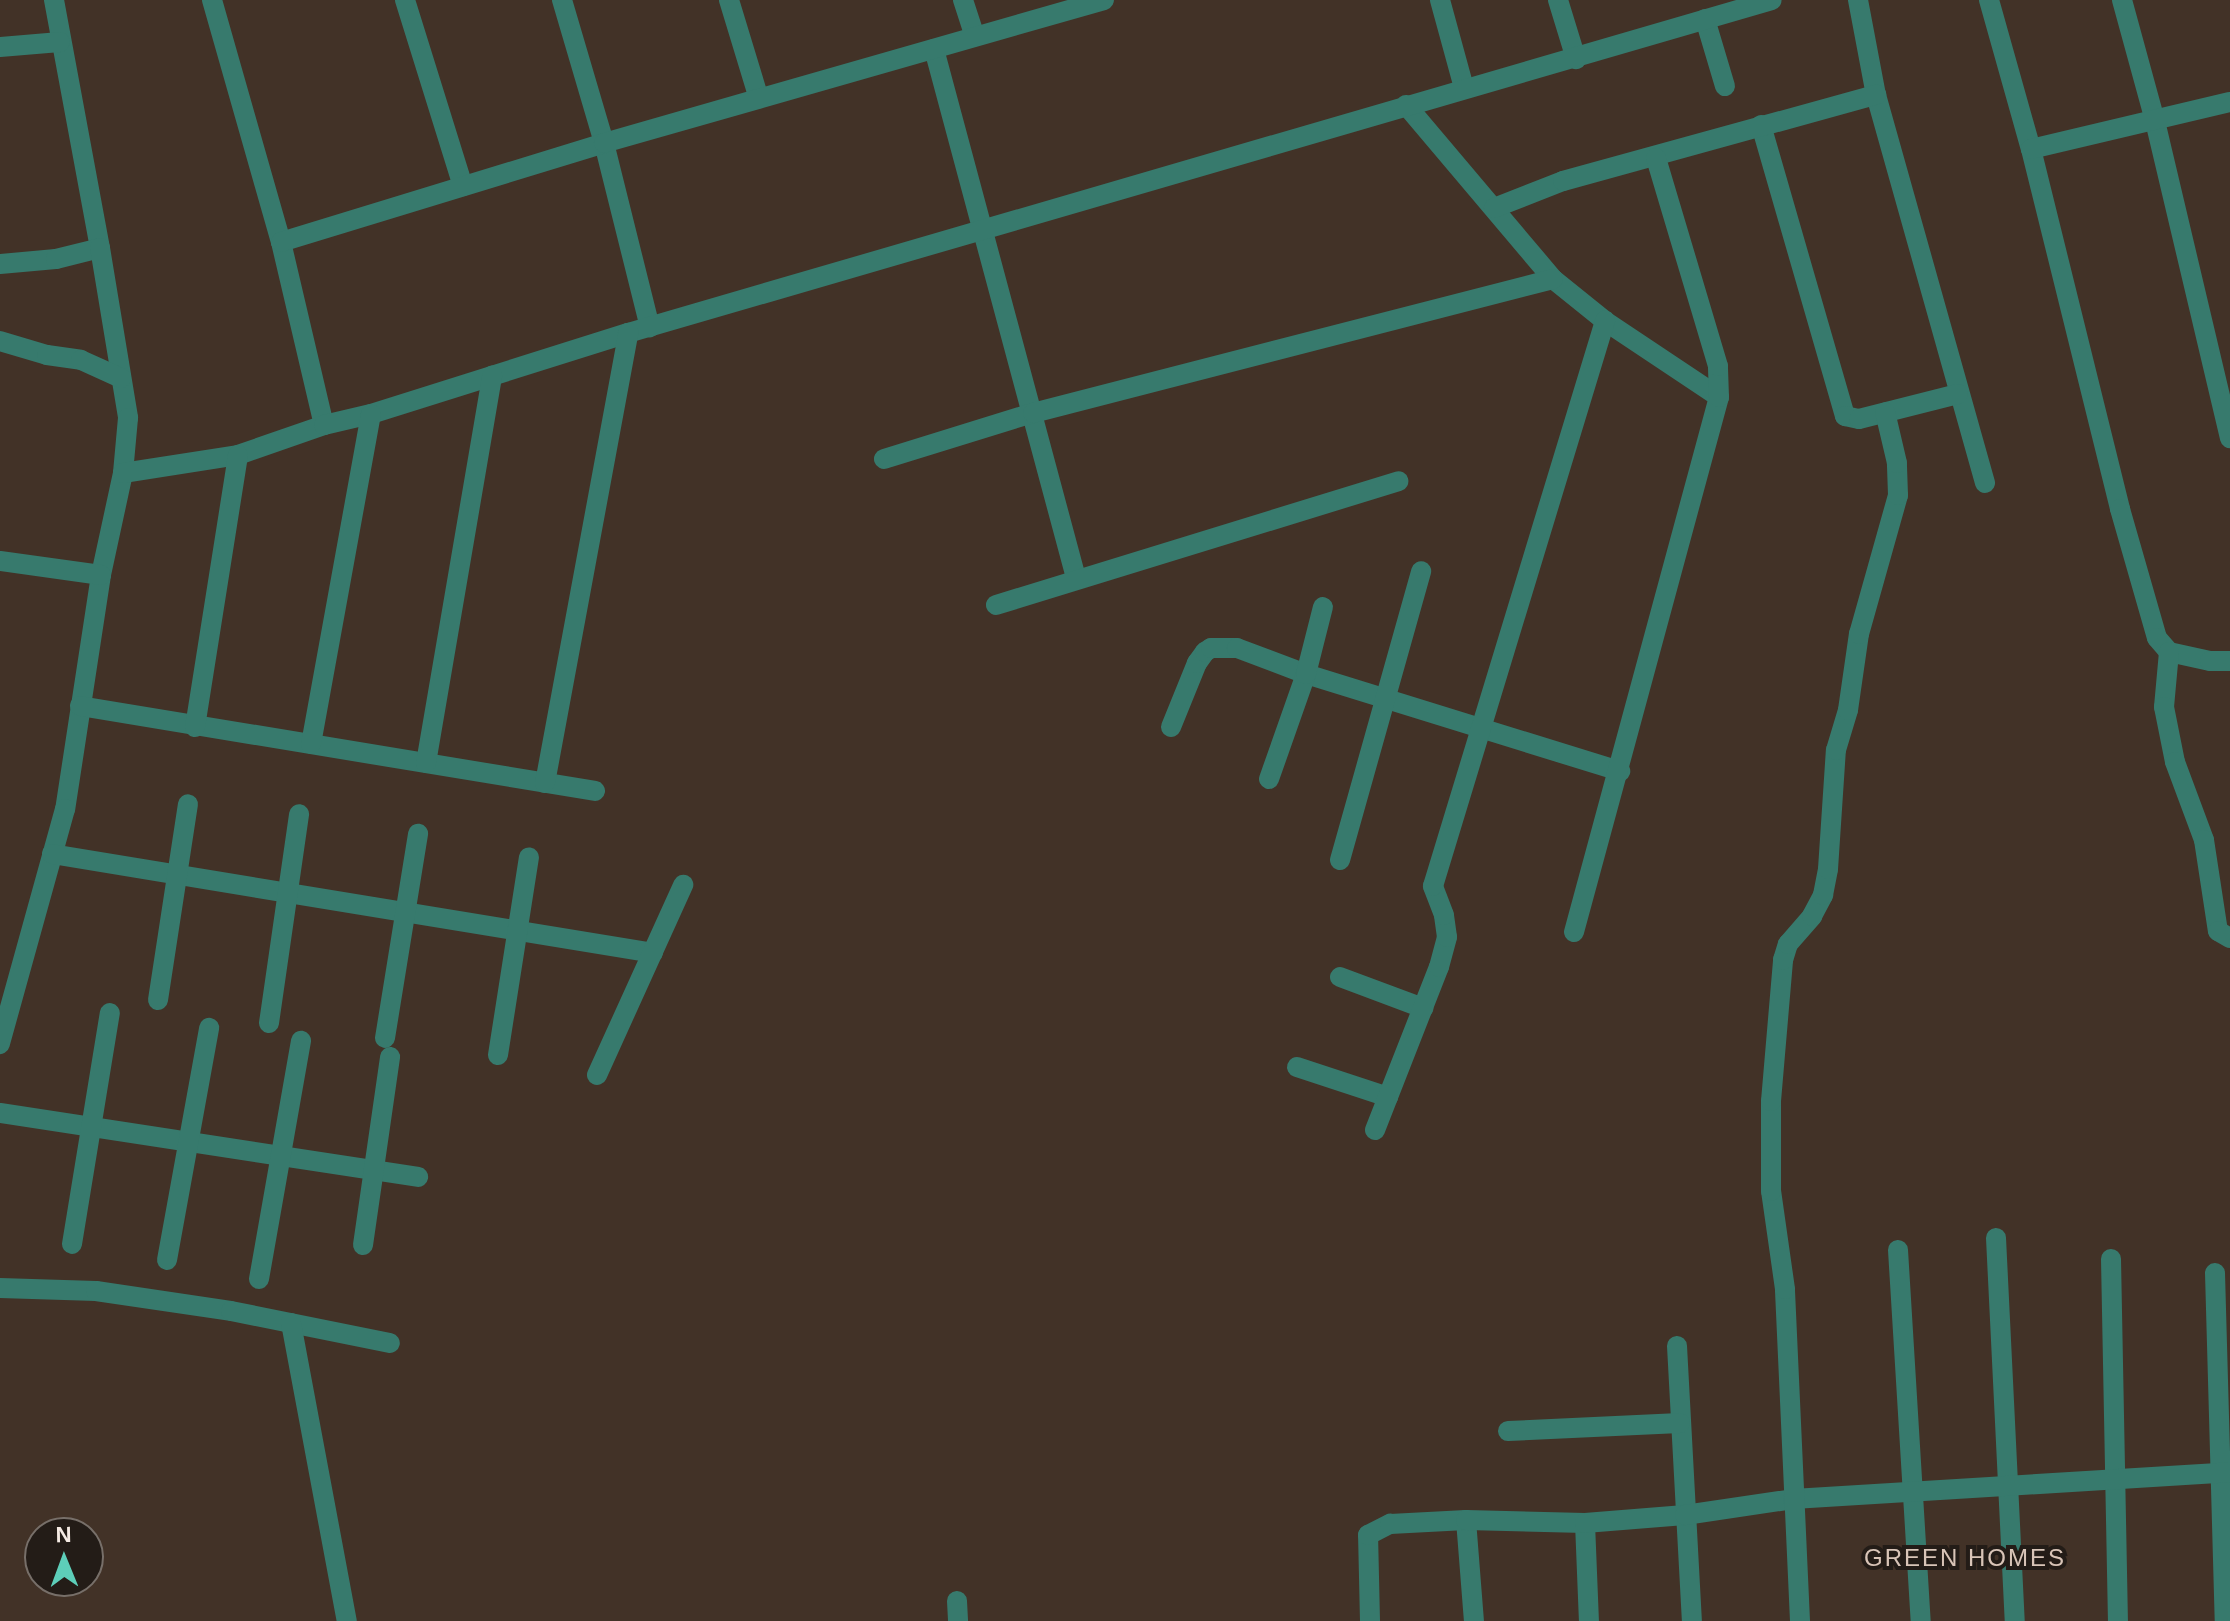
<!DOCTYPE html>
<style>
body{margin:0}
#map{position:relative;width:2230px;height:1621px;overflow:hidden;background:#423227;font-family:Arial,sans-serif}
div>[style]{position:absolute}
.minor>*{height:20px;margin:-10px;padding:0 10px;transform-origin:10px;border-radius:10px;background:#377a6d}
span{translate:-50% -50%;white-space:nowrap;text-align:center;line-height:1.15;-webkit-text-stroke:8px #231c17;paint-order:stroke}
.neighbourhood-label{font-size:24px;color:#d8c4b7;letter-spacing:2px}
.north{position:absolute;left:24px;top:1517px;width:80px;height:80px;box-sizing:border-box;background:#231c17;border:2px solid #776f69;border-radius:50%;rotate:359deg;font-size:22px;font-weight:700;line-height:32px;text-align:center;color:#f5ebe4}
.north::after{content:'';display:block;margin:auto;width:28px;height:36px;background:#5dceb9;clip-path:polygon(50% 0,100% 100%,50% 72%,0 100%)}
</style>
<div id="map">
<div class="minor">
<div style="left:54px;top:0;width:252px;rotate:79.5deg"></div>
<div style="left:212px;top:0;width:252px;rotate:74.1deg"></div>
<div style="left:281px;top:242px;width:188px;rotate:76.8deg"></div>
<div style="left:405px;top:0;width:195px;rotate:72.7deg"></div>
<div style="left:562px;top:0;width:149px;rotate:73.6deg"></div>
<div style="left:604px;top:143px;width:190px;rotate:76deg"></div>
<div style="left:729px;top:0;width:103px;rotate:73.1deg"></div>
<div style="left:963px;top:0;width:38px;rotate:72deg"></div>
<div style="left:1440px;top:0;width:91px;rotate:74.7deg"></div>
<div style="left:1558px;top:0;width:62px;rotate:73deg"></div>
<div style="left:1858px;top:0;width:97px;rotate:79.3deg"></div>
<div style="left:1876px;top:95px;width:403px;rotate:74.3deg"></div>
<div style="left:1989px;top:0;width:155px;rotate:74.3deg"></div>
<div style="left:2031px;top:149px;width:371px;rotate:76.1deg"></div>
<div style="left:2120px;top:509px;width:134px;rotate:74deg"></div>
<div style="left:2157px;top:638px;width:18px;rotate:49deg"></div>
<div style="left:2169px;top:652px;width:42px;rotate:12.4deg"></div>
<div style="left:2210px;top:661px;width:20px"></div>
<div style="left:2122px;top:0;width:125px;rotate:74.7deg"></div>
<div style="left:2155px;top:121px;width:326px;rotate:76.7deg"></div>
<div style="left:1705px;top:19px;width:70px;rotate:73.4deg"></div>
<div style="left:0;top:47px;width:60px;rotate:-4.8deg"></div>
<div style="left:934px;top:49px;width:548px;rotate:74.97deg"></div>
<div style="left:1406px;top:105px;width:228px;rotate:49.8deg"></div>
<div style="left:1553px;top:279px;width:67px;rotate:38.9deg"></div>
<div style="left:1605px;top:321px;width:137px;rotate:33.7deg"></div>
<div style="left:1761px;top:125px;width:303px;rotate:73.9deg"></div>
<div style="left:1845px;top:416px;width:14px;rotate:12deg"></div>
<div style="left:1859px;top:419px;width:102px;rotate:-14.2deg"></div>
<div style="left:2031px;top:149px;width:204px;rotate:-13.3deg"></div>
<div style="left:1494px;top:208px;width:74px;rotate:-21.4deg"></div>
<div style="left:1563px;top:181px;width:325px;rotate:-15.4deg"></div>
<div style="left:281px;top:242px;width:338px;rotate:-17deg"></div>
<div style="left:604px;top:143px;width:520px;rotate:-15.96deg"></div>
<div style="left:0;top:264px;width:56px;rotate:-5.1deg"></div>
<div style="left:56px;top:259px;width:45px;rotate:-14deg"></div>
<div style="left:100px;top:248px;width:172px;rotate:80.6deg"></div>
<div style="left:128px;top:418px;width:55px;rotate:95.2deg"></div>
<div style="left:123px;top:473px;width:104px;rotate:102.2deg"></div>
<div style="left:101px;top:575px;width:237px;rotate:98.7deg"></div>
<div style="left:65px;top:809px;width:244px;rotate:105.5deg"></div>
<div style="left:0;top:341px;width:49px;rotate:16.6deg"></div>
<div style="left:47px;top:355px;width:34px;rotate:8deg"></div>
<div style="left:81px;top:360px;width:44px;rotate:24.2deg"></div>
<div style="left:884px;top:459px;width:156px;rotate:-17.2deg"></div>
<div style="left:1033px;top:413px;width:537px;rotate:-14.45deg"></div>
<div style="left:123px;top:473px;width:116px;rotate:-8.9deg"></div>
<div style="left:238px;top:455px;width:91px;rotate:-19.2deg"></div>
<div style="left:324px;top:425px;width:48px;rotate:-13.2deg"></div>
<div style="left:371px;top:414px;width:269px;rotate:-17.5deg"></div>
<div style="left:628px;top:333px;width:1191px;rotate:-16.23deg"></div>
<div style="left:0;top:561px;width:102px;rotate:7.9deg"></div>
<div style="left:996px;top:605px;width:421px;rotate:-17.1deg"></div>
<div style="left:2169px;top:652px;width:55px;rotate:95.2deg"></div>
<div style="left:2164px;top:707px;width:56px;rotate:78.7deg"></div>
<div style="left:2175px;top:762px;width:83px;rotate:69.6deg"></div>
<div style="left:2204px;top:840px;width:92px;rotate:81.3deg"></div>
<div style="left:2218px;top:931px;width:14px;rotate:30deg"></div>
<div style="left:80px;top:706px;width:522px;rotate:9.37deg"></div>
<div style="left:195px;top:727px;width:275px;rotate:-81deg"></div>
<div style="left:1171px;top:727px;width:69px;rotate:-67.9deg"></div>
<div style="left:1197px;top:663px;width:14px;rotate:-54deg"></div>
<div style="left:1205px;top:652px;width:7px;rotate:-34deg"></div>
<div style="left:1211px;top:648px;width:26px"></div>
<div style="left:1237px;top:648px;width:74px;rotate:20.6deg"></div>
<div style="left:1306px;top:674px;width:329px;rotate:17.2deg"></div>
<div style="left:311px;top:744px;width:335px;rotate:-79.7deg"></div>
<div style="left:426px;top:763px;width:393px;rotate:-80.3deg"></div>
<div style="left:1269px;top:779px;width:111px;rotate:-70.6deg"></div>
<div style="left:1306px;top:674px;width:69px;rotate:-75.8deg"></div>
<div style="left:545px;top:783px;width:458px;rotate:-79.5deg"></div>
<div style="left:52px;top:854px;width:609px;rotate:9.35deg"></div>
<div style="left:1340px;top:860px;width:300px;rotate:-74.3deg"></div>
<div style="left:1574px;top:932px;width:554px;rotate:-74.84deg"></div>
<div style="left:1719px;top:397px;width:31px;rotate:-92deg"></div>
<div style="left:1718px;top:366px;width:217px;rotate:-106.6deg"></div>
<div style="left:1340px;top:977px;width:89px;rotate:20.5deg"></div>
<div style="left:158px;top:1000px;width:198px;rotate:-81.3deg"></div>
<div style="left:269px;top:1023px;width:211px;rotate:-81.8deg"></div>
<div style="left:385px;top:1038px;width:207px;rotate:-80.8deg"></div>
<div style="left:498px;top:1055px;width:200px;rotate:-81.1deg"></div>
<div style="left:1297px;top:1067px;width:96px;rotate:18.2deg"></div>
<div style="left:597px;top:1075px;width:209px;rotate:-65.6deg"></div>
<div style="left:0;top:1113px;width:423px;rotate:8.7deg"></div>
<div style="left:1375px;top:1130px;width:175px;rotate:-68.6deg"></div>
<div style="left:1439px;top:967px;width:31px;rotate:-75deg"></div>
<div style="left:1447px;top:937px;width:22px;rotate:-98deg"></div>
<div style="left:1444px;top:915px;width:31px;rotate:-111deg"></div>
<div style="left:1433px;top:886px;width:591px;rotate:-73.07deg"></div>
<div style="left:1996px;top:1238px;width:383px;rotate:87.2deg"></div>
<div style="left:72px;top:1244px;width:234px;rotate:-80.7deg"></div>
<div style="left:363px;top:1245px;width:190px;rotate:-81.8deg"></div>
<div style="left:1898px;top:1250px;width:372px;rotate:86.5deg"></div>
<div style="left:2111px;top:1259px;width:362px;rotate:88.9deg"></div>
<div style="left:167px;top:1260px;width:236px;rotate:-79.7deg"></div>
<div style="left:2215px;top:1273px;width:348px;rotate:88.4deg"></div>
<div style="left:259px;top:1279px;width:242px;rotate:-80deg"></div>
<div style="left:0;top:1288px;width:96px;rotate:1.8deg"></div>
<div style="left:96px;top:1291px;width:136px;rotate:8.4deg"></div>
<div style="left:231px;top:1311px;width:162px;rotate:11.4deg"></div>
<div style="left:291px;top:1323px;width:303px;rotate:79.4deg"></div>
<div style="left:1677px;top:1346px;width:275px;rotate:86.9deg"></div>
<div style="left:1508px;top:1431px;width:172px;rotate:-2.7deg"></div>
<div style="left:1466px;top:1520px;width:101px;rotate:85.5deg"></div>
<div style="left:1585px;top:1523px;width:98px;rotate:87.7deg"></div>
<div style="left:957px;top:1601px;width:20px;rotate:87deg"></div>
<div style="left:1370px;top:1621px;width:86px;rotate:-91.3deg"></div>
<div style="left:1368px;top:1535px;width:25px;rotate:-27deg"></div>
<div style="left:1390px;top:1524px;width:76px;rotate:-3deg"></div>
<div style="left:1466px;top:1520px;width:119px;rotate:1.4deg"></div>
<div style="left:1585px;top:1523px;width:100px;rotate:-4.6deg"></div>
<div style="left:1685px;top:1515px;width:109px;rotate:-8.4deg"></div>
<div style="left:1793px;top:1499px;width:438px;rotate:-3.5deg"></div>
<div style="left:1800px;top:1621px;width:332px;rotate:-92.6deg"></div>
<div style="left:1785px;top:1289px;width:99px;rotate:-98.1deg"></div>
<div style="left:1771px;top:1191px;width:90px;rotate:-90deg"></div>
<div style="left:1771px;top:1101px;width:142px;rotate:-85.1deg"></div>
<div style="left:1783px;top:960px;width:17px;rotate:-73deg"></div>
<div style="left:1788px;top:944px;width:37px;rotate:-49deg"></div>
<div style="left:1812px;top:916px;width:24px;rotate:-62deg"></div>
<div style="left:1823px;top:895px;width:26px;rotate:-79deg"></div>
<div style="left:1828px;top:869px;width:119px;rotate:-86.2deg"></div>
<div style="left:1836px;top:750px;width:42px;rotate:-73.3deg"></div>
<div style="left:1848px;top:710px;width:77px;rotate:-81.8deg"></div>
<div style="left:1859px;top:634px;width:144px;rotate:-74.3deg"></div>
<div style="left:1898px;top:495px;width:32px;rotate:-92deg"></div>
<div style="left:1897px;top:463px;width:52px;rotate:-103.2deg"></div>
</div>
<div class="neighbourhood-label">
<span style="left:1965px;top:1558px">GREEN HOMES</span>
</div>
<div class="north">N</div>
</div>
